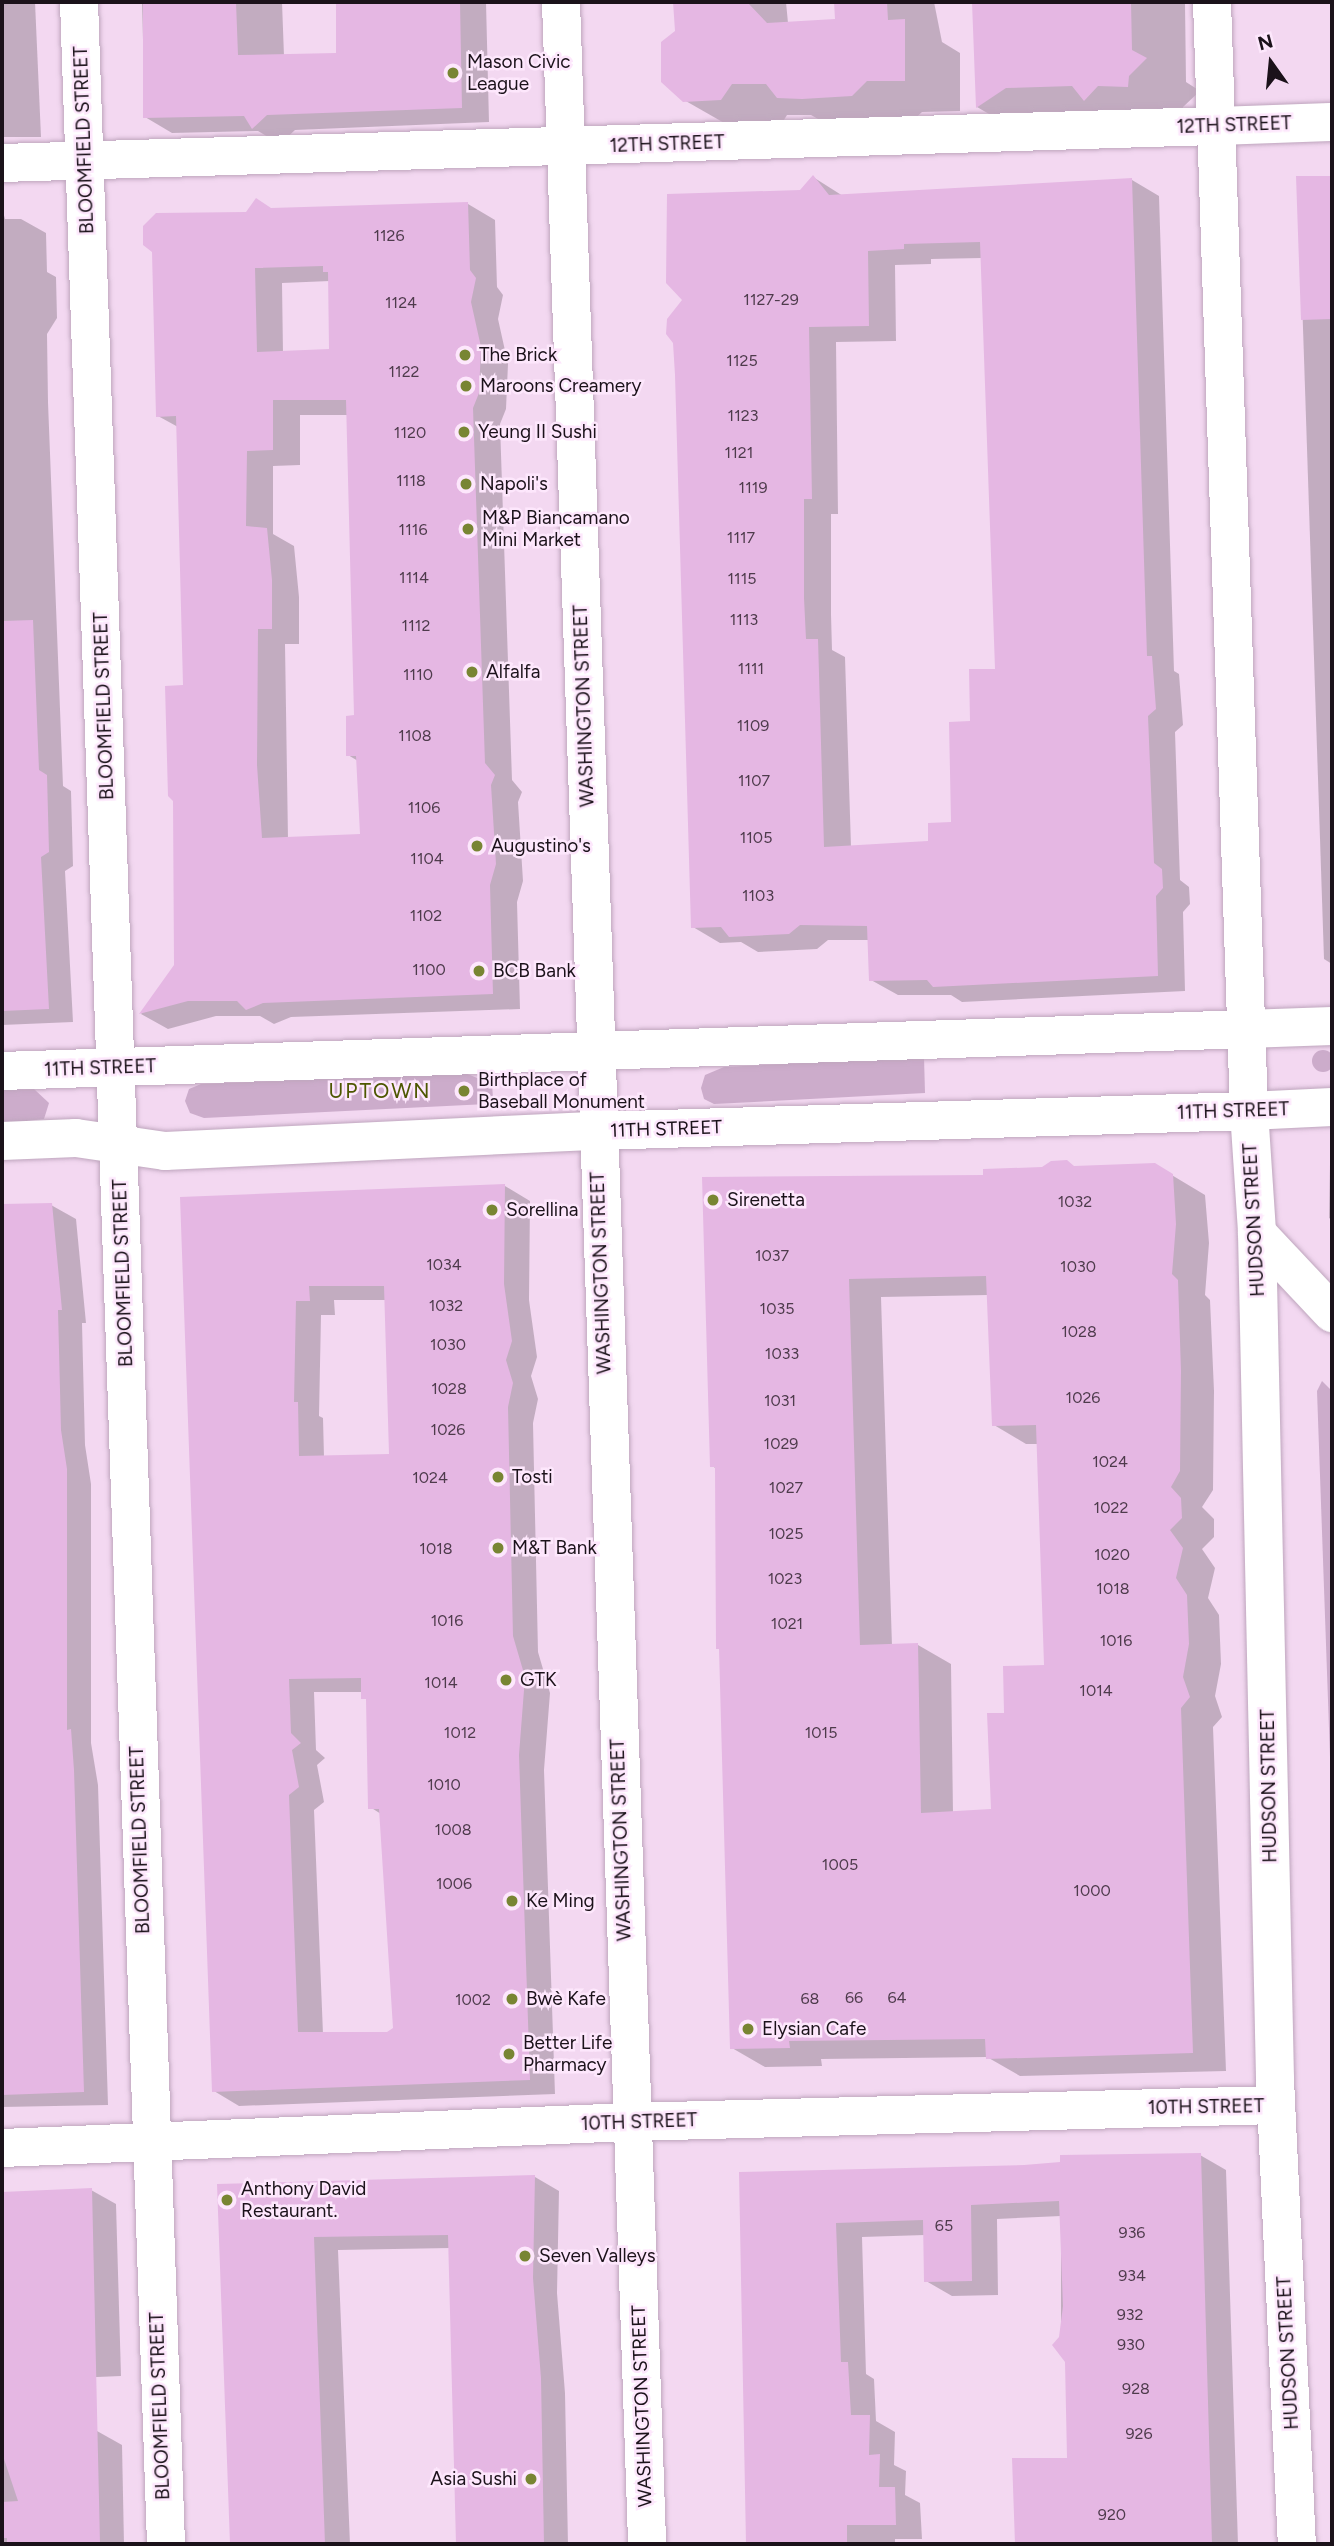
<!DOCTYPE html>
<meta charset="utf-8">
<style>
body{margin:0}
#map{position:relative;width:1334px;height:2546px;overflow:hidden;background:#f3d8f1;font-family:Figtree,sans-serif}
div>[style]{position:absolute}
.green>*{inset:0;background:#ccaccb}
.round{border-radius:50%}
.shadow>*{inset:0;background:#0003}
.building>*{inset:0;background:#e5b7e3}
.roads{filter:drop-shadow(0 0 2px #bea5bd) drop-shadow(0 0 2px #bea5bd)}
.minor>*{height:38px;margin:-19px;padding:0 19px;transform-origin:19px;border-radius:19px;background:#fff}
.tertiary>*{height:38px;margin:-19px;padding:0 19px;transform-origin:19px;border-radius:19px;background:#fff}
.secondary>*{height:38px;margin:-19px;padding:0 19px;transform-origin:19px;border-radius:19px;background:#fff}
.dots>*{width:19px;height:19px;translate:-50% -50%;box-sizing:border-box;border:4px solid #fde7fc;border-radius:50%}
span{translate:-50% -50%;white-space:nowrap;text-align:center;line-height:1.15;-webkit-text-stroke:5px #fde7fc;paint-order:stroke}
.number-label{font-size:16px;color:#4e3b4c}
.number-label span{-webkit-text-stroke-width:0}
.poi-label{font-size:19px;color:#1b121a}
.left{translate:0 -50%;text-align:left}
.right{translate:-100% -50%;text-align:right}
.street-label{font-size:19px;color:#1b121a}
.neighbourhood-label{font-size:21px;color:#4d5701;letter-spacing:2px}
.frame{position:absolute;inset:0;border:4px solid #1b121a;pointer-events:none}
.north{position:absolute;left:1236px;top:28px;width:70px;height:70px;-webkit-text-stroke:5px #fde7fc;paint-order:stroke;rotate:345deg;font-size:19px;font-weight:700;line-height:28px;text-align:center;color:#1b121a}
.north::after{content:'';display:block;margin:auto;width:24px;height:32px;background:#1b121a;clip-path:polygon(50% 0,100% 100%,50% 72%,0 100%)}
</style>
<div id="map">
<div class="green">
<div class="round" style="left:1312px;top:1050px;width:22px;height:22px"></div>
<div style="clip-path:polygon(924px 1057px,925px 1093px,714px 1104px,704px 1099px,701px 1088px,705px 1075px,724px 1067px)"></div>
<div style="clip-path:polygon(465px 1073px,492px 1084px,493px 1098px,487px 1104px,204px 1118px,190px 1113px,185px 1101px,189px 1089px,201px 1084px)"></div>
<div style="clip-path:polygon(34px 1089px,49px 1103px,44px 1119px,2px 1124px,2px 1090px)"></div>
<div style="clip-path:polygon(1322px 1381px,1332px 1391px,1332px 1813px,1317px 1391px)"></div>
</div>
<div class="shadow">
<div style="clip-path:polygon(2px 2px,35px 2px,41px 137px,2px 137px)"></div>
<div style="clip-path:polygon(142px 2px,282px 2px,284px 56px,338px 55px,337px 2px,486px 2px,489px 122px,295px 130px,280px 144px,258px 131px,172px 133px,145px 117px)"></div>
<div style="clip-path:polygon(674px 2px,786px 2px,788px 23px,836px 21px,836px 2px,934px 2px,942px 42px,960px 53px,960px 111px,922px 112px,907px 126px,834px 128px,811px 115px,787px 115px,777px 131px,740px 132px,684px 100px,695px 18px)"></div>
<div style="clip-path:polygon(974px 2px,1185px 2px,1186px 82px,1200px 91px,1183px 107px,1182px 117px,1032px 139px,977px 107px)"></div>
<div style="clip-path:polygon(evenodd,813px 177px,843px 196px,1132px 180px,1159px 196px,1174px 671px,1179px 674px,1183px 725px,1175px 732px,1180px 880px,1189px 887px,1190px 904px,1183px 912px,1185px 991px,962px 1002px,951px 995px,898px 995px,871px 980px,869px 940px,828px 940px,817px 949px,758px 952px,741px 942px,720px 943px,693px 927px,801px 192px,813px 177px,982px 258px,997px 671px,953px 824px,930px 843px,851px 847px,845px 657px,832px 650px,831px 614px,831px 514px,838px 514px,836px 342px,896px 341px,895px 265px,931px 264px,931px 259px,982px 258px)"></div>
<div style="clip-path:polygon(1332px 177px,1332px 964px,1324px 959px,1298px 178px)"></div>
<div style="clip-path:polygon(evenodd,468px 204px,495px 220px,497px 287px,503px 295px,498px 319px,508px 364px,506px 409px,500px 424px,512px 780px,522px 792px,518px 802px,523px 881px,517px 902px,520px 1009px,291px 1017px,274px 1024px,260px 1016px,216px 1016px,168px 1029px,141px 1014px,176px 966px,185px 687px,178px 427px,158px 416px,247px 213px,468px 204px,330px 281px,331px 351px,283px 353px,282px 283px,330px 281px,468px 204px,300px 415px,348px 415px,356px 716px,348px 755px,358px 761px,362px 836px,288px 839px,285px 644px,299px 644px,299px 597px,294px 546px,273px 534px,273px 466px,300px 465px,300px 415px)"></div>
<div style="clip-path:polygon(2px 208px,5px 219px,21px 219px,46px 233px,47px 272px,56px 277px,57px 318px,47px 334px,48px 402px,63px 786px,71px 791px,73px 866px,65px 871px,73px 1022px,2px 1025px)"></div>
<div style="clip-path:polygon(1330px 1164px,1332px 1164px,1332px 1220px,1329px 1218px)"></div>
<div style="clip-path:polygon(evenodd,1155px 1165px,1205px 1195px,1209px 1243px,1205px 1295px,1210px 1300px,1214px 1391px,1213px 1490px,1202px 1507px,1214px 1519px,1214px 1537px,1202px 1549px,1215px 1568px,1208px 1598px,1219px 1615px,1221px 1664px,1215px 1696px,1222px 1717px,1213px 1727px,1226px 2071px,1020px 2076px,987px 2057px,821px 2059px,822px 2066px,765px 2067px,732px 2048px,717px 1469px,712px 1466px,704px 1179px,985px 1176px,1155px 1165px,988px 1295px,994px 1425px,1026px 1444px,1039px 1444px,1045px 1667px,1006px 1715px,993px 1811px,953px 1813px,951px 1664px,918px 1645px,892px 1646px,881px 1297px,988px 1295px)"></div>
<div style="clip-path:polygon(evenodd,505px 1186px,530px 1201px,529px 1300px,537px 1357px,531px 1376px,538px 1399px,533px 1423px,538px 1652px,550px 1693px,544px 1770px,555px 2094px,239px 2106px,214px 2091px,182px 1198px,505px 1186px,334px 1300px,386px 1300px,390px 1456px,324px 1457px,323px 1418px,319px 1416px,321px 1315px,335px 1315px,334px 1300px,505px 1186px,314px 1692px,363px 1692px,367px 1701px,370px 1807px,381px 1814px,395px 2028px,388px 2034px,323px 2034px,314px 1810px,324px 1802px,317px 1765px,325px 1758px,316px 1750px,314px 1692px)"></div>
<div style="clip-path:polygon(51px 1205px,76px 1219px,86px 1323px,82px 1323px,85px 1445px,91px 1484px,91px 1743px,98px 1785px,108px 2105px,2px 2107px,2px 1206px)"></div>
<div style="clip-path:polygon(1200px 2155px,1226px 2170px,1238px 2544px,1017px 2544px,1014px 2460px,1069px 2459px,1066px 2361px,1061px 2338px,1061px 2216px,997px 2219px,998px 2295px,952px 2296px,926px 2281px,925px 2235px,862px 2237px,866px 2374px,874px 2379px,876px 2421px,895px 2432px,894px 2465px,906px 2471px,905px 2495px,920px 2503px,922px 2539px,895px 2539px,895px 2544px,751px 2544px,741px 2174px,1024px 2166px)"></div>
<div style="clip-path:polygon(535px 2177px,559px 2191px,557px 2293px,565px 2393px,568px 2544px,460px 2544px,450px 2248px,338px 2250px,350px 2544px,233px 2544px,219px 2186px)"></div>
<div style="clip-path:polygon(91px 2190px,116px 2204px,121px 2376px,2px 2381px,2px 2197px)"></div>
<div style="clip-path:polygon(97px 2431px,122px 2445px,124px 2544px,2px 2544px,2px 2436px)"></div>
</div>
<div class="building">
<div style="clip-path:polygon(143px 2px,236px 2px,238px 55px,336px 53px,336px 2px,460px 2px,462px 108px,267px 115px,252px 129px,244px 116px,143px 118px)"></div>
<div style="clip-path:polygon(673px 2px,747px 2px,767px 23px,835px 19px,834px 2px,887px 2px,888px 20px,905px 19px,905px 81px,867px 81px,852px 96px,802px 99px,777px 98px,766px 84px,732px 84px,721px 100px,683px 102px,661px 82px,661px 42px,675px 31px)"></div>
<div style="clip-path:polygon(972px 2px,1131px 2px,1132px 50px,1147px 58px,1129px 76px,1128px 87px,1098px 86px,1084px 101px,1072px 86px,1006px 88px,976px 108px)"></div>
<div style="clip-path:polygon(evenodd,813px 175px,829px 195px,1132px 178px,1147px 656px,1152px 656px,1156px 709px,1148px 716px,1154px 863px,1162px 869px,1163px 888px,1156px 896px,1158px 976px,933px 987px,927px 980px,869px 981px,867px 926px,800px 925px,789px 934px,729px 937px,721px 927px,691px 928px,675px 375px,673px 343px,666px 334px,667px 319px,682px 300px,666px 283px,667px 194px,800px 190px,813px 175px,980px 242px,995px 669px,969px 669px,970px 721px,949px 722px,951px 822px,928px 823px,928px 841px,824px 847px,818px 639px,806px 639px,804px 598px,804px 499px,812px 499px,809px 327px,869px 326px,868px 251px,904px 249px,904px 244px,980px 242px)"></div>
<div style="clip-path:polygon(1296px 176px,1332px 176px,1332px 319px,1301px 320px)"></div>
<div style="clip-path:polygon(evenodd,256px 198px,271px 208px,468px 202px,470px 270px,476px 278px,471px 302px,481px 347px,479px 393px,473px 408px,485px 763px,495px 775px,491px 785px,496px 864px,490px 885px,493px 994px,263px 1003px,246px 1010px,237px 1001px,188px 1001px,139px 1014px,174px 965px,173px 801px,168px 796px,165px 686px,183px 685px,176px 416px,156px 417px,152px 252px,143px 245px,143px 226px,156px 213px,246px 212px,256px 198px,323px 266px,323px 272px,328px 272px,329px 349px,257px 352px,255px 268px,323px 266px,256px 198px,273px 400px,346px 400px,354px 715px,346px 716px,346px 756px,356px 756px,360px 834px,262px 838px,257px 765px,258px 629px,272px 629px,272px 580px,267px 528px,246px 526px,247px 451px,273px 450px,273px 400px)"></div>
<div style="clip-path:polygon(33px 620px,39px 770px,47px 775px,49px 852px,41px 857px,49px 1009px,2px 1011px,2px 621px)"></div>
<div style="clip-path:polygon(evenodd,1067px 1160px,1074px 1166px,1155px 1163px,1173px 1174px,1176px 1224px,1172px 1274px,1178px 1280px,1181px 1371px,1180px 1471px,1171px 1487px,1181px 1498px,1182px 1518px,1170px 1530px,1183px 1548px,1176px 1578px,1187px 1595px,1189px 1644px,1183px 1677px,1190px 1697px,1181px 1708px,1193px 2053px,986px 2059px,985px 2039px,789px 2041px,790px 2048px,730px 2049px,719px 1649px,716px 1649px,715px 1467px,710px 1467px,702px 1177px,983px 1175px,983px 1169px,1042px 1167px,1051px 1161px,1067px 1160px,986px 1276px,992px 1426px,1036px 1425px,1044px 1665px,1003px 1666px,1004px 1713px,987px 1713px,991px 1809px,921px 1813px,918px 1643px,860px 1645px,849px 1279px,986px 1276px)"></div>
<div style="clip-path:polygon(evenodd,505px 1184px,504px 1284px,512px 1341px,506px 1360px,513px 1383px,508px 1407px,513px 1636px,525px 1677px,519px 1755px,530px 2080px,212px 2092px,180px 1197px,505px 1184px,309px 1286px,384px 1286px,389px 1454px,299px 1456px,298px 1402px,294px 1402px,296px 1301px,310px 1301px,309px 1286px,505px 1184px,361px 1678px,361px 1699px,366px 1699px,368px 1809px,379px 1809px,393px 2028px,387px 2032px,298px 2032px,289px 1795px,299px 1787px,292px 1750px,301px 1743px,291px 1733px,289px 1679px,361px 1678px)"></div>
<div style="clip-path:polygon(52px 1203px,62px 1310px,58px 1310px,61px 1430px,67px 1469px,67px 1730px,71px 1729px,74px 1770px,84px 2092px,2px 2095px,2px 1204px)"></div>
<div style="clip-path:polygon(1201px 2153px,1212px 2544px,1015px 2544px,1012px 2458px,1067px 2458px,1065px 2362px,1052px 2345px,1059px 2337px,1063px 2306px,1059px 2201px,971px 2205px,972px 2281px,924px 2282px,923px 2220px,836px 2223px,841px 2362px,848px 2362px,851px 2415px,870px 2415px,869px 2455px,880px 2454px,879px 2487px,895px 2487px,896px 2525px,847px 2525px,847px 2544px,746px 2544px,739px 2172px,1024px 2165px,1060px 2162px,1060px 2155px)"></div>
<div style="clip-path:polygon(535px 2175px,533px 2278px,541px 2378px,544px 2544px,456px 2544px,448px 2235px,314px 2237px,325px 2544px,230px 2544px,217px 2184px)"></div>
<div style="clip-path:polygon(92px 2188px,100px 2544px,7px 2544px,7px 2538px,2px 2538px,2px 2502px,18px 2501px,2px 2453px,2px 2192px)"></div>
</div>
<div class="roads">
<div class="minor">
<div style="left:1216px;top:126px;width:116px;rotate:-2deg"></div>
<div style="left:1246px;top:1029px;width:86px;rotate:-2deg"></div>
<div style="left:1249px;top:1111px;width:83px;rotate:-2.8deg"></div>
<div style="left:2px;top:2148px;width:630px;rotate:-2.37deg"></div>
<div style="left:631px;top:2122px;width:645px;rotate:-1.51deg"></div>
</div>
<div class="tertiary">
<div style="left:79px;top:2px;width:2543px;rotate:88.04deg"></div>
<div style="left:1212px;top:2px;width:1110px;rotate:88.09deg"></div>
<div style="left:1249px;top:1111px;width:122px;rotate:86.2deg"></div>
<div style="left:1257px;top:1233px;width:847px;rotate:88.78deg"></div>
<div style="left:1275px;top:2080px;width:465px;rotate:87.3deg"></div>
<div style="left:2px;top:163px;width:1215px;rotate:-1.75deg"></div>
<div style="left:2px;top:1071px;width:1245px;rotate:-1.93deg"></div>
<div style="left:2px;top:1141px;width:74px;rotate:-2.3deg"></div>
<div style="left:76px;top:1138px;width:90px;rotate:8.3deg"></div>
<div style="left:165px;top:1151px;width:432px;rotate:-2.7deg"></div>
<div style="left:597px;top:1131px;width:652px;rotate:-1.76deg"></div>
<div style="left:1257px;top:1233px;width:110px;rotate:46.8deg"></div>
</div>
<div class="secondary">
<div style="left:561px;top:2px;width:2543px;rotate:88.06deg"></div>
</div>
</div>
<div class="dots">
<div style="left:453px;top:73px;background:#788533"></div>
<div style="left:465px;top:355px;background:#788533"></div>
<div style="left:466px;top:386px;background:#788533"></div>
<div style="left:464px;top:432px;background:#788533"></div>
<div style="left:466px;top:484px;background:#788533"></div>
<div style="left:468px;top:529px;background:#788533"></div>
<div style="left:472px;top:672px;background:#788533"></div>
<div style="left:477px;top:846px;background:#788533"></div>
<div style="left:479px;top:971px;background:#788533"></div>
<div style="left:464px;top:1091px;background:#788533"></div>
<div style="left:713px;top:1200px;background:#788533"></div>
<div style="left:492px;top:1210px;background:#788533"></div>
<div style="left:498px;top:1477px;background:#788533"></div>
<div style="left:498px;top:1548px;background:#788533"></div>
<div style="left:506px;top:1680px;background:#788533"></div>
<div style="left:512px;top:1901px;background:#788533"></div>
<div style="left:512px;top:1999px;background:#788533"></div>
<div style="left:748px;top:2029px;background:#788533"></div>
<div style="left:509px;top:2054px;background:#788533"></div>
<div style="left:227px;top:2200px;background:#788533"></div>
<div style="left:525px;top:2256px;background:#788533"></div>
<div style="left:531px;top:2479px;background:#788533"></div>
</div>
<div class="number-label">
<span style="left:389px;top:236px">1126</span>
<span style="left:771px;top:300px">1127-29</span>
<span style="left:401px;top:303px">1124</span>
<span style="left:742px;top:361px">1125</span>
<span style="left:404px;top:372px">1122</span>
<span style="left:743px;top:416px">1123</span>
<span style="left:410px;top:433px">1120</span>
<span style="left:739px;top:453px">1121</span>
<span style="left:411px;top:481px">1118</span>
<span style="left:753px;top:488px">1119</span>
<span style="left:413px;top:530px">1116</span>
<span style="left:741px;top:538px">1117</span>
<span style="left:414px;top:578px">1114</span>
<span style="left:742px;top:579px">1115</span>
<span style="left:744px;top:620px">1113</span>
<span style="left:416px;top:626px">1112</span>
<span style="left:751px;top:669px">1111</span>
<span style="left:418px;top:675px">1110</span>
<span style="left:753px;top:726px">1109</span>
<span style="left:415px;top:736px">1108</span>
<span style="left:754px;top:781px">1107</span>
<span style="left:424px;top:808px">1106</span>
<span style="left:756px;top:838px">1105</span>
<span style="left:427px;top:859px">1104</span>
<span style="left:758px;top:896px">1103</span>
<span style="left:426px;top:916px">1102</span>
<span style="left:429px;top:970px">1100</span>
<span style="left:1075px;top:1202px">1032</span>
<span style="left:772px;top:1256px">1037</span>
<span style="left:444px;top:1265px">1034</span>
<span style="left:1078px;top:1267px">1030</span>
<span style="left:446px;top:1306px">1032</span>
<span style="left:777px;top:1309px">1035</span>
<span style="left:1079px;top:1332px">1028</span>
<span style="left:448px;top:1345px">1030</span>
<span style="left:782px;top:1354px">1033</span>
<span style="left:449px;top:1389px">1028</span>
<span style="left:1083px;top:1398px">1026</span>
<span style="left:780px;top:1401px">1031</span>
<span style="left:448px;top:1430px">1026</span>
<span style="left:781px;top:1444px">1029</span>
<span style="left:1110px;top:1462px">1024</span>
<span style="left:430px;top:1478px">1024</span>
<span style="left:786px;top:1488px">1027</span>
<span style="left:1111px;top:1508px">1022</span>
<span style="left:786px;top:1534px">1025</span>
<span style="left:436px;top:1549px">1018</span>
<span style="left:1112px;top:1555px">1020</span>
<span style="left:785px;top:1579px">1023</span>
<span style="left:1113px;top:1589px">1018</span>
<span style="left:447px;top:1621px">1016</span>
<span style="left:787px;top:1624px">1021</span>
<span style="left:1116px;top:1641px">1016</span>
<span style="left:441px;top:1683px">1014</span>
<span style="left:1096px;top:1691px">1014</span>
<span style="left:460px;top:1733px">1012</span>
<span style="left:821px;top:1733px">1015</span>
<span style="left:444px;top:1785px">1010</span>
<span style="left:453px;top:1830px">1008</span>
<span style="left:840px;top:1865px">1005</span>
<span style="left:454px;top:1884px">1006</span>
<span style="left:1092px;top:1891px">1000</span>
<span style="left:854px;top:1998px">66</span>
<span style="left:897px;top:1998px">64</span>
<span style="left:810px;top:1999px">68</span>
<span style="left:473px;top:2000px">1002</span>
<span style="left:944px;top:2226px">65</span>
<span style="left:1132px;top:2233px">936</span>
<span style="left:1132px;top:2276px">934</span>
<span style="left:1130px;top:2315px">932</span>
<span style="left:1131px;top:2345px">930</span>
<span style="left:1136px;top:2389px">928</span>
<span style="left:1139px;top:2434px">926</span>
<span style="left:1112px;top:2515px">920</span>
</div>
<div class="poi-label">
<span class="left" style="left:467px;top:73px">Mason Civic<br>League</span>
<span class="left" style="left:479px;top:355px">The Brick</span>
<span class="left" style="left:480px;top:386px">Maroons Creamery</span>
<span class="left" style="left:478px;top:432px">Yeung II Sushi</span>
<span class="left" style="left:480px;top:484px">Napoli's</span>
<span class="left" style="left:482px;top:529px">M&amp;P Biancamano<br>Mini Market</span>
<span class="left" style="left:486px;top:672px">Alfalfa</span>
<span class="left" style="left:491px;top:846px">Augustino's</span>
<span class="left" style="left:493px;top:971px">BCB Bank</span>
<span class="left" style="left:478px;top:1091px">Birthplace of<br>Baseball Monument</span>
<span class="left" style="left:727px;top:1200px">Sirenetta</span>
<span class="left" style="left:506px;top:1210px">Sorellina</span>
<span class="left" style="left:512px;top:1477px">Tosti</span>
<span class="left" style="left:512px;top:1548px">M&amp;T Bank</span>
<span class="left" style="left:520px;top:1680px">GTK</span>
<span class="left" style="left:526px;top:1901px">Ke Ming</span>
<span class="left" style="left:526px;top:1999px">Bwè Kafe</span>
<span class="left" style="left:762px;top:2029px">Elysian Cafe</span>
<span class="left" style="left:523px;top:2054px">Better Life<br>Pharmacy</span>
<span class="left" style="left:241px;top:2200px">Anthony David<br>Restaurant.</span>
<span class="left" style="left:539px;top:2256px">Seven Valleys</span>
<span class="right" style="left:517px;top:2479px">Asia Sushi</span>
</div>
<div class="street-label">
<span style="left:1234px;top:125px;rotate:-2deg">12TH STREET</span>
<span style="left:84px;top:140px;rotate:-92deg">BLOOMFIELD STREET</span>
<span style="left:667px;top:144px;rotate:-2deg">12TH STREET</span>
<span style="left:104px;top:706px;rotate:-92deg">BLOOMFIELD STREET</span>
<span style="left:584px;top:706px;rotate:-92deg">WASHINGTON STREET</span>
<span style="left:100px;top:1068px;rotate:-2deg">11TH STREET</span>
<span style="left:1233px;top:1111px;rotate:-2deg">11TH STREET</span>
<span style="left:666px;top:1129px;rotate:-2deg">11TH STREET</span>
<span style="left:1254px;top:1220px;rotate:-93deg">HUDSON STREET</span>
<span style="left:123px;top:1273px;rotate:-92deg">BLOOMFIELD STREET</span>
<span style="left:601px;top:1273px;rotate:-92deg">WASHINGTON STREET</span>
<span style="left:1269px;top:1786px;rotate:-91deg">HUDSON STREET</span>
<span style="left:140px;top:1840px;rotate:-92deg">BLOOMFIELD STREET</span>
<span style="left:621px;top:1840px;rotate:-92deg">WASHINGTON STREET</span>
<span style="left:1206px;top:2107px;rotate:-1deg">10TH STREET</span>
<span style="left:639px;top:2122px;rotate:-2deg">10TH STREET</span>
<span style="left:1288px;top:2353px;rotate:-93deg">HUDSON STREET</span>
<span style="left:160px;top:2406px;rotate:-92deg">BLOOMFIELD STREET</span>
<span style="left:642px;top:2406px;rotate:-92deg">WASHINGTON STREET</span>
</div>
<div class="neighbourhood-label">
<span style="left:380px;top:1091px">UPTOWN</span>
</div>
<div class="frame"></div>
<div class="north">N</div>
</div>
